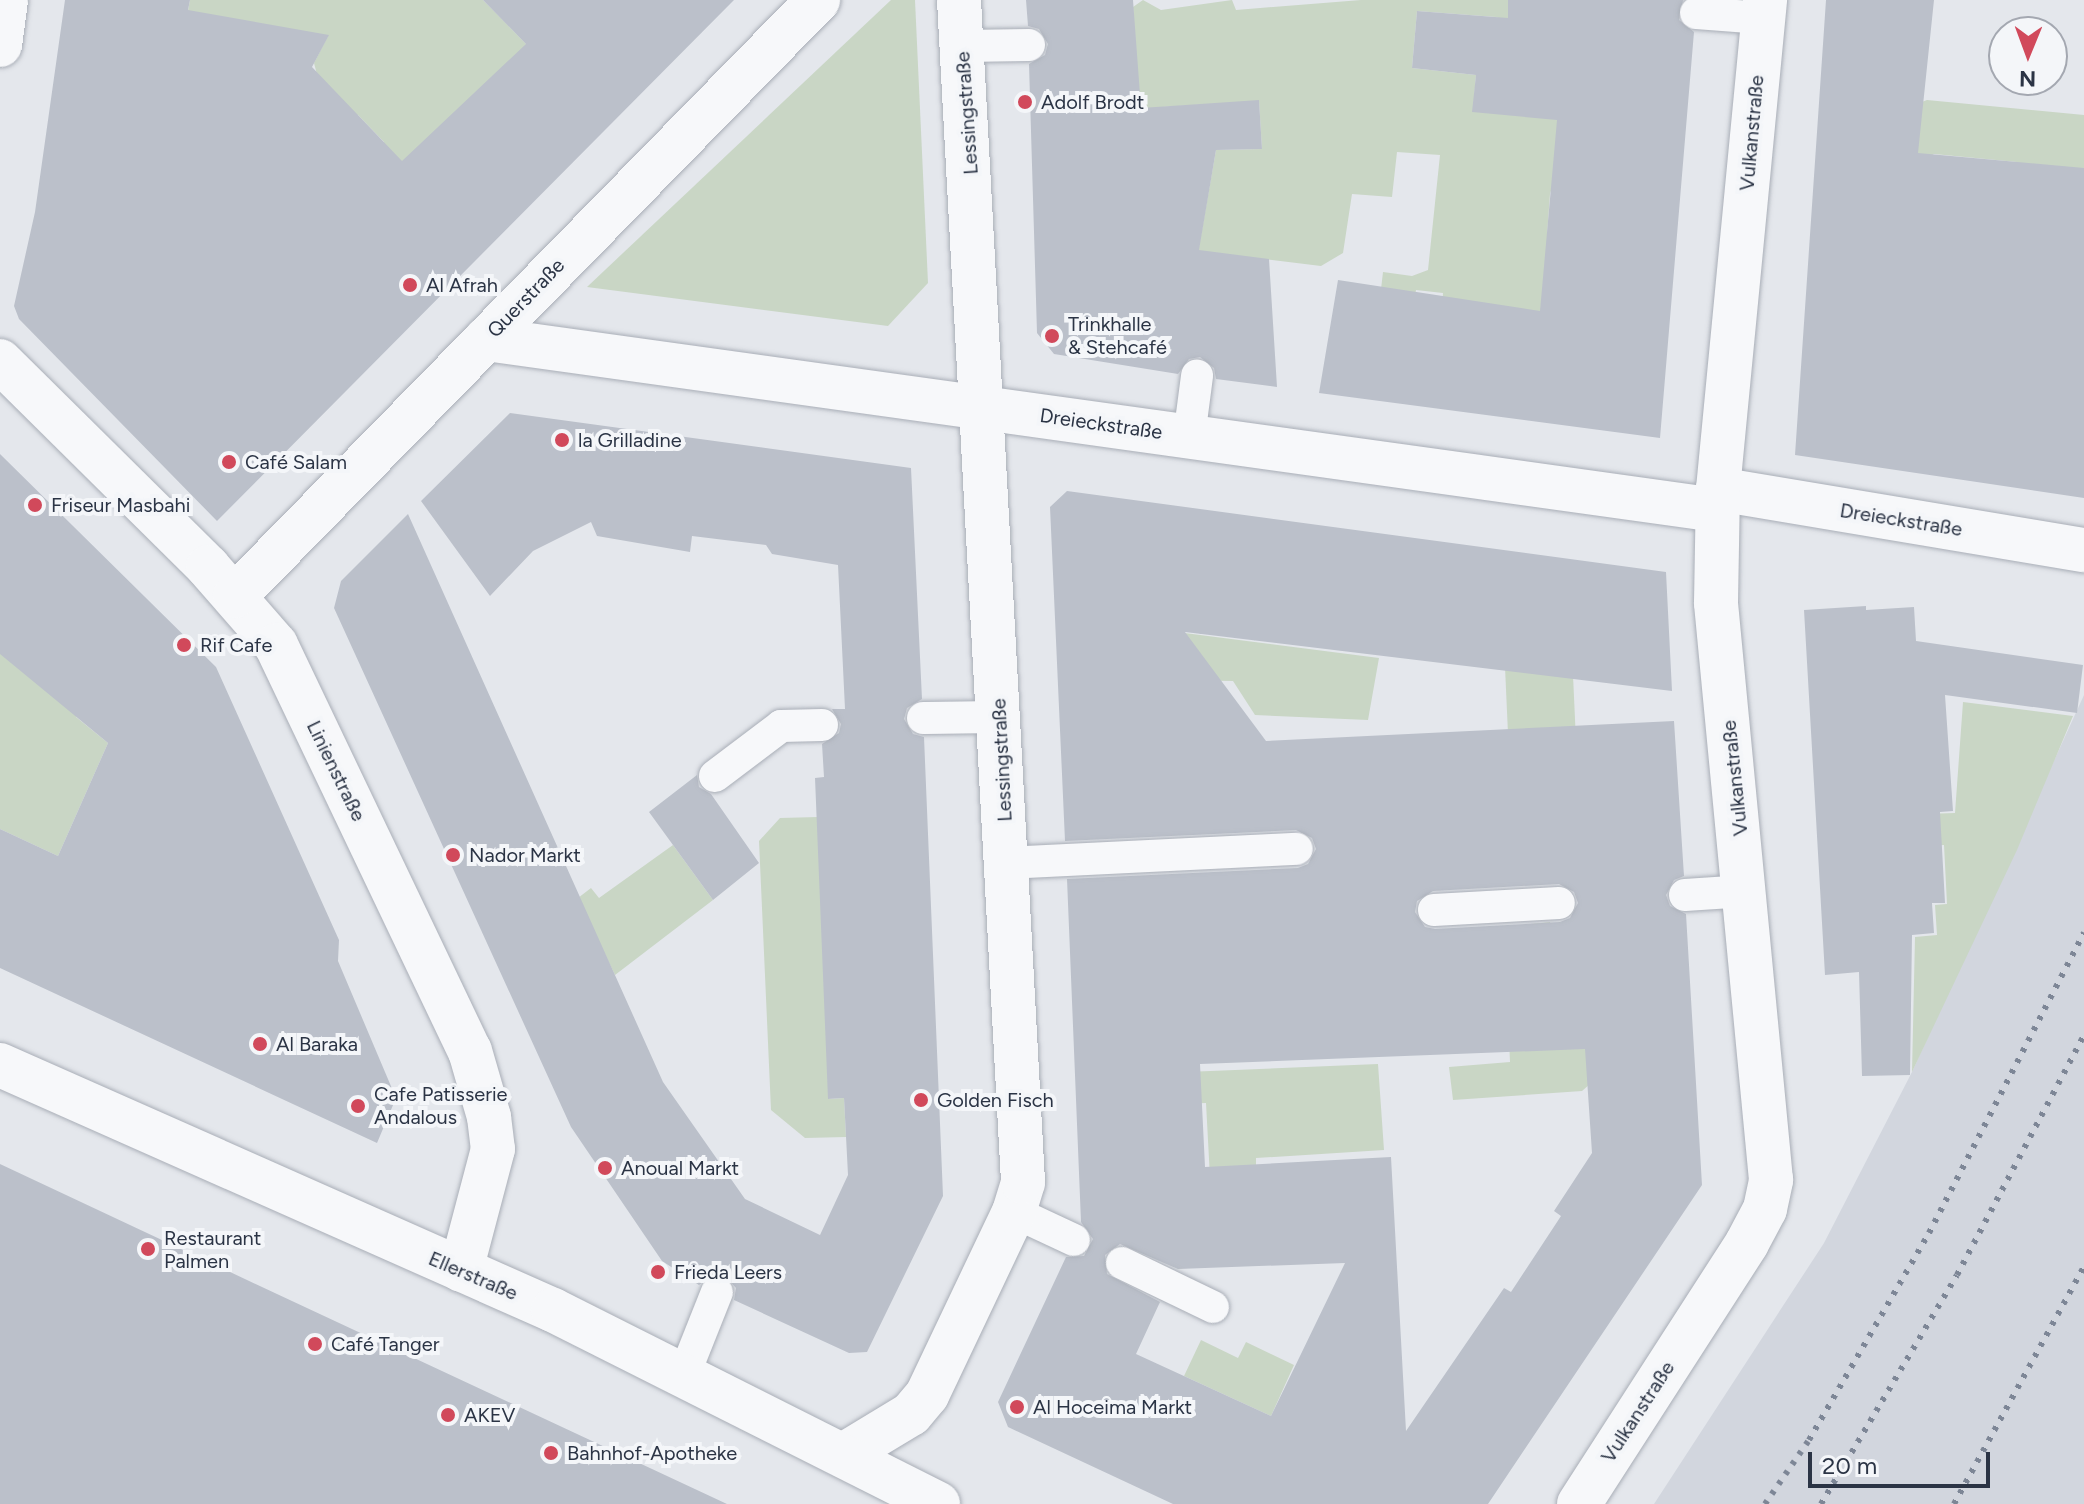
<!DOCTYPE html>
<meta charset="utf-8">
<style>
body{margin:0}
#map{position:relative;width:2084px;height:1504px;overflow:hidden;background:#e4e7ec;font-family:Figtree,sans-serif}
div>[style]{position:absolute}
.built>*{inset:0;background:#d2d6de}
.green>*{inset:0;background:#c9d6c5}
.building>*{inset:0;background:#bbc0ca}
.roads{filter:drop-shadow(0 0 2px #a9aeb7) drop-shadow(0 0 2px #a9aeb7)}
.service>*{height:32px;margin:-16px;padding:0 16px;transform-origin:16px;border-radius:16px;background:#f7f8fa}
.minor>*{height:44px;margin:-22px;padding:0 22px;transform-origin:22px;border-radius:22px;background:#f7f8fa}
.tertiary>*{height:44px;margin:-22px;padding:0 22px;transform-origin:22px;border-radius:22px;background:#f7f8fa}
.rail>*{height:6px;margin-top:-3px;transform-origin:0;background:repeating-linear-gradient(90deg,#7d8696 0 4px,transparent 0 12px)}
.dots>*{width:22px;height:22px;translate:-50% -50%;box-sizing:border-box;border:4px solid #f4f6f9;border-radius:50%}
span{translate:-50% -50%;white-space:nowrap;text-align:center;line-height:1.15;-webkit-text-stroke:8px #f4f6f9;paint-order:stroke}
.poi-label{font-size:20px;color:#2b3445}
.left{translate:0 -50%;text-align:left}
.street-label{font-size:20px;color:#2b3445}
.north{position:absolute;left:1988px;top:16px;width:80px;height:80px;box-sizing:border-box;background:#f4f6f9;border:2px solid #a4a8b1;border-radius:50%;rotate:181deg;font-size:22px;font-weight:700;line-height:32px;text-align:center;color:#2b3445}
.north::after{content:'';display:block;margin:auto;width:28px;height:36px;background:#d1495b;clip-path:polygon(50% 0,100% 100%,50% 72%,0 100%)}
.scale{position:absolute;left:1808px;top:1452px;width:182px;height:36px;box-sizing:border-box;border:4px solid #2b3445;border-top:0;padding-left:10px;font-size:24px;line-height:28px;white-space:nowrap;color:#2b3445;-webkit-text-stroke:6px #f4f6f9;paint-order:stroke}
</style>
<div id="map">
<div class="built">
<div style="clip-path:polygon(2084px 695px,2084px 1504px,1654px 1504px,1824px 1243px,1912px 1072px)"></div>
</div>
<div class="green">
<div style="clip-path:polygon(190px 0,483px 0,535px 53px,377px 193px,344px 185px,384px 142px,358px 115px,333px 136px,314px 63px,328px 36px,182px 43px)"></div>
<div style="clip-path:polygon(891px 0,915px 0,928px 283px,888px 326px,587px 287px)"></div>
<div style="clip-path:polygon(1143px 0,1161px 10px,1232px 0,1236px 10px,1361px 0,1588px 0,1583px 55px,1496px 17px,1417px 11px,1412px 68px,1476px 75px,1473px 111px,1572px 117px,1550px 194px,1547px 235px,1585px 332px,1442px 306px,1443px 293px,1416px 290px,1414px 302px,1380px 298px,1383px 272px,1412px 276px,1428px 270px,1440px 155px,1397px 152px,1392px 197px,1352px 194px,1343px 253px,1321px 266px,1239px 256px,1193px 281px,1216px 150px,1262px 149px,1259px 101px,1162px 107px,1140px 121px,1133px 7px)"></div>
<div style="clip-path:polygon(1927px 100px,2084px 115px,2084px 220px,2017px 162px,1934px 154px,1913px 165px,1917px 104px)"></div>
<div style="clip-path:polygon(0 616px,87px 702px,76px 717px,108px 743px,58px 856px,0 829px)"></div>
<div style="clip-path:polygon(1169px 631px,1379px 658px,1368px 720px,1255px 715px,1233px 681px,1170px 680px)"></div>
<div style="clip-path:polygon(1505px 667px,1573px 675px,1576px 741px,1509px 756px)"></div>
<div style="clip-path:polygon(1963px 702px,2073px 716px,2017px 850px,1912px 1072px,1915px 937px,1937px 935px,1935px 905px,1947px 904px,1944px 845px,1927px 846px,1925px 814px,1955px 813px)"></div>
<div style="clip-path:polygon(818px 817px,829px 1099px,844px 1098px,846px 1137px,805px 1138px,771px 1110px,759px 841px,780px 818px)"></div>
<div style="clip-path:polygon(673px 845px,713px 900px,615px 975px,578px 898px,591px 888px,599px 898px)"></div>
<div style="clip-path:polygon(1550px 922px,1588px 1048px,1590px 1084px,1582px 1091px,1453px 1100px,1449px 1067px,1510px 1062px,1504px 927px)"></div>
<div style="clip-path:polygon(1378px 1064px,1384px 1150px,1256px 1158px,1256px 1213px,1212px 1215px,1206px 1103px,1175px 1104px,1186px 1072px)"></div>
<div style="clip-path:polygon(1201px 1340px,1238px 1358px,1246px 1342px,1294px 1365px,1271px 1416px,1184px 1376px)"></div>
</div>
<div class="building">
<div style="clip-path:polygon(65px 0,190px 0,188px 10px,329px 35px,312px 67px,402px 161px,526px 44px,483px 0,734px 0,217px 521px,19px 319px,14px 306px,35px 212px)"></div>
<div style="clip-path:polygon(1026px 0,1133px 0,1141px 108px,1259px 100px,1262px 149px,1216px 150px,1199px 250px,1269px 259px,1277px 387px,1216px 379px,1214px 368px,1200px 357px,1189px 359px,1178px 374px,1054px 354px,1037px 333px,1029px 64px,1045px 55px,1048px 44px,1039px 29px,1028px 26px)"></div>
<div style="clip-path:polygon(1508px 0,1683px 0,1679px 20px,1694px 32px,1660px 438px,1319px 393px,1338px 280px,1540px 311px,1557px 120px,1472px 112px,1476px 75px,1412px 68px,1417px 11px,1508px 18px)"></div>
<div style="clip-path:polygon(1826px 0,1934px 0,1918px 153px,2084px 168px,2084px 498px,1795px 455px)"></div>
<div style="clip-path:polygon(510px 413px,911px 468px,922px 699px,907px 708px,904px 719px,913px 734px,924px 737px,943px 1196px,867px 1352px,849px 1353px,734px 1300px,736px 1288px,725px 1275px,714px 1273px,699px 1285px,662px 1261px,571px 1127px,334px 608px,341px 581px,408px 514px,663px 1082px,745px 1199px,820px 1235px,848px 1175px,844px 1098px,828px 1099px,815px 778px,824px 777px,822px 744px,839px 733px,841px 724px,832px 709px,845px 709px,838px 565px,772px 554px,766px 545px,692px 536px,690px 552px,597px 536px,591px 522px,533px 551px,490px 596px,421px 501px)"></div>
<div style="clip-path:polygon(0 454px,216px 667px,339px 940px,338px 961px,396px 1098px,377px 1143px,0 968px,0 829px,58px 856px,108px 743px,0 654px)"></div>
<div style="clip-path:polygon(evenodd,1067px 491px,1666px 572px,1672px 691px,1185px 632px,1266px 741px,1674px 721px,1684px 876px,1674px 880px,1666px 895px,1670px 906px,1686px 914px,1702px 1185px,1488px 1504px,1173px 1504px,1008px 1427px,998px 1402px,1066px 1257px,1084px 1256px,1093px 1239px,1081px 1222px,1067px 879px,1298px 868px,1308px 864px,1316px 849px,1312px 838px,1296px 830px,1065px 841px,1050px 507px,1067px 491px,1559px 884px,1574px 892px,1578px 903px,1570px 918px,1560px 922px,1435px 929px,1425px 927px,1415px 912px,1417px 901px,1433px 891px,1559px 884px,1067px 491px,1585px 1049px,1592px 1153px,1554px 1211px,1561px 1216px,1511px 1292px,1504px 1288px,1406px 1431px,1391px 1157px,1205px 1167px,1200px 1064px,1585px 1049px,1067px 491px,1120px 1244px,1178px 1269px,1345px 1263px,1271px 1416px,1136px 1354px,1160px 1302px,1107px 1274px,1105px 1255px,1120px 1244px)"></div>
<div style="clip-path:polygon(1866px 606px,1866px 610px,1914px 607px,1916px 641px,2083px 665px,2077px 713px,1945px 695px,1953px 811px,1940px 812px,1945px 903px,1932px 903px,1934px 933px,1912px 935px,1910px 1075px,1862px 1076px,1859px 972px,1825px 975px,1804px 610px)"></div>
<div style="clip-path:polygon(697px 775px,699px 787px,711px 794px,759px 863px,713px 900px,649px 812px)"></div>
<div style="clip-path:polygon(0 1164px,277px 1294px,727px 1504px,0 1504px)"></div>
</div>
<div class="roads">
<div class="service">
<div style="left:1696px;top:13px;width:67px;rotate:4.3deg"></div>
<div style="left:963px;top:46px;width:66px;rotate:-0.9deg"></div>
<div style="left:1189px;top:437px;width:62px;rotate:-82.5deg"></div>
<div style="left:923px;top:718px;width:77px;rotate:-0.7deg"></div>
<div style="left:715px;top:776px;width:83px;rotate:-37.1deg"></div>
<div style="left:781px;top:726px;width:41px;rotate:-1.4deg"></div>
<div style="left:1006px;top:863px;width:291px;rotate:-2.8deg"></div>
<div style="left:1685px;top:895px;width:61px;rotate:-3.8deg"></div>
<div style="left:1434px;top:910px;width:125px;rotate:-3.2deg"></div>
<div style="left:1014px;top:1212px;width:66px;rotate:25deg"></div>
<div style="left:1122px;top:1263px;width:101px;rotate:25.8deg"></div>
<div style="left:684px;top:1375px;width:89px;rotate:-68.3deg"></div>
</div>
<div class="minor">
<div style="left:0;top:45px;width:45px;rotate:-82.4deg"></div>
<div style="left:486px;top:339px;width:1242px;rotate:7.91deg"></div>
<div style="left:0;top:361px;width:293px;rotate:44.7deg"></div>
<div style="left:208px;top:567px;width:103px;rotate:48.9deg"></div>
<div style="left:276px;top:645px;width:450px;rotate:64.5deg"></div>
<div style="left:470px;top:1051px;width:69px;rotate:73.9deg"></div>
<div style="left:489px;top:1117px;width:32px;rotate:83deg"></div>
<div style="left:493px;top:1149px;width:125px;rotate:104.8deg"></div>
<div style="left:1718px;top:489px;width:371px;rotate:9.5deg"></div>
<div style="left:235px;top:596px;width:834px;rotate:-45.63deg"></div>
<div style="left:843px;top:1455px;width:79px;rotate:-31.1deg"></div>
<div style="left:911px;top:1414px;width:25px;rotate:-50deg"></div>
<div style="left:927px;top:1395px;width:203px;rotate:-64.6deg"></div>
<div style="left:1014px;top:1212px;width:31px;rotate:-73deg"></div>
<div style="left:1023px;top:1182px;width:1184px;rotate:-93.1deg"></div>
<div style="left:1579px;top:1504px;width:310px;rotate:-57.2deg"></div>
<div style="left:1747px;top:1243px;width:38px;rotate:-62deg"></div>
<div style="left:1765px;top:1209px;width:30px;rotate:-78deg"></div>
<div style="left:1771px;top:1180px;width:580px;rotate:-95.45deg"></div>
<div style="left:1716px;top:603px;width:114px;rotate:-89deg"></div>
<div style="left:1718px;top:489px;width:491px;rotate:-84.5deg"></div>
</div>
<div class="tertiary">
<div style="left:0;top:1065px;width:605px;rotate:23.9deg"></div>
<div style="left:553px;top:1310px;width:431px;rotate:26.7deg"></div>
</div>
</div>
<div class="rail">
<div style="left:1765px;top:1504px;width:78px;rotate:-55.5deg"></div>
<div style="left:1809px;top:1440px;width:239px;rotate:-59.9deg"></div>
<div style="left:1929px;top:1233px;width:338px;rotate:-62.7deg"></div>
<div style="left:1821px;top:1504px;width:266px;rotate:-59.3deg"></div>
<div style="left:1957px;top:1275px;width:272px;rotate:-62.1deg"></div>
<div style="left:1954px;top:1504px;width:270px;rotate:-61.3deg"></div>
</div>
<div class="dots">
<div style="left:1025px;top:102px;background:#d1495b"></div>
<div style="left:410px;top:285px;background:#d1495b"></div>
<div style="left:1052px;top:336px;background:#d1495b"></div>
<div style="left:562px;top:440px;background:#d1495b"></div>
<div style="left:229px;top:462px;background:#d1495b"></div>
<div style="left:35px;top:505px;background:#d1495b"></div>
<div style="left:184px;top:645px;background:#d1495b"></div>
<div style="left:453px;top:855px;background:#d1495b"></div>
<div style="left:260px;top:1044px;background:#d1495b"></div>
<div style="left:921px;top:1100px;background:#d1495b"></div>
<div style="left:358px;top:1106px;background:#d1495b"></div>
<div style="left:605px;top:1168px;background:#d1495b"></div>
<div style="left:148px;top:1249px;background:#d1495b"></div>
<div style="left:658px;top:1272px;background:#d1495b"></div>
<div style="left:315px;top:1344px;background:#d1495b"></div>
<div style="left:1017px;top:1407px;background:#d1495b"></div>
<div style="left:448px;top:1415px;background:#d1495b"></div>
<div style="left:551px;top:1453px;background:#d1495b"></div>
</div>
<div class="poi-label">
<span class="left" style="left:1041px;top:102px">Adolf Brodt</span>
<span class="left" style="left:426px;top:285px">Al Afrah</span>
<span class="left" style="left:1068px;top:336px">Trinkhalle<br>&amp; Stehcafé</span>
<span class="left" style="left:578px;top:440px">la Grilladine</span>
<span class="left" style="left:245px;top:462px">Café Salam</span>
<span class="left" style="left:51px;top:505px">Friseur Masbahi</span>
<span class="left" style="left:200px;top:645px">Rif Cafe</span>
<span class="left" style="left:469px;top:855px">Nador Markt</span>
<span class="left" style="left:276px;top:1044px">Al Baraka</span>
<span class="left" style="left:374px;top:1106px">Cafe Patisserie<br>Andalous</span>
<span class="left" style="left:937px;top:1100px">Golden Fisch</span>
<span class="left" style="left:621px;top:1168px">Anoual Markt</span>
<span class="left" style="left:164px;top:1250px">Restaurant<br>Palmen</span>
<span class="left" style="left:674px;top:1272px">Frieda Leers</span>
<span class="left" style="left:331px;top:1344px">Café Tanger</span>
<span class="left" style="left:1033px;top:1407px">Al Hoceima Markt</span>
<span class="left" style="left:464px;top:1415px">AKEV</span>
<span class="left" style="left:567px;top:1453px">Bahnhof-Apotheke</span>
</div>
<div class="street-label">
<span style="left:967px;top:113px;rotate:-94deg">Lessingstraße</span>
<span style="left:1752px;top:133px;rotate:-85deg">Vulkanstraße</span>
<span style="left:526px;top:298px;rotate:-46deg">Querstraße</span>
<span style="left:1101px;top:424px;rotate:8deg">Dreieckstraße</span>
<span style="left:1901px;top:520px;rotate:9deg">Dreieckstraße</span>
<span style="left:1002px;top:760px;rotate:-93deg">Lessingstraße</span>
<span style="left:336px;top:771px;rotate:64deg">Linienstraße</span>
<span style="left:1735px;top:778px;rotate:-96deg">Vulkanstraße</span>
<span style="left:473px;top:1276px;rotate:23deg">Ellerstraße</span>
<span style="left:1638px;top:1412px;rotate:-57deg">Vulkanstraße</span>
</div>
<div class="north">N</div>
<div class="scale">20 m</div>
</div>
